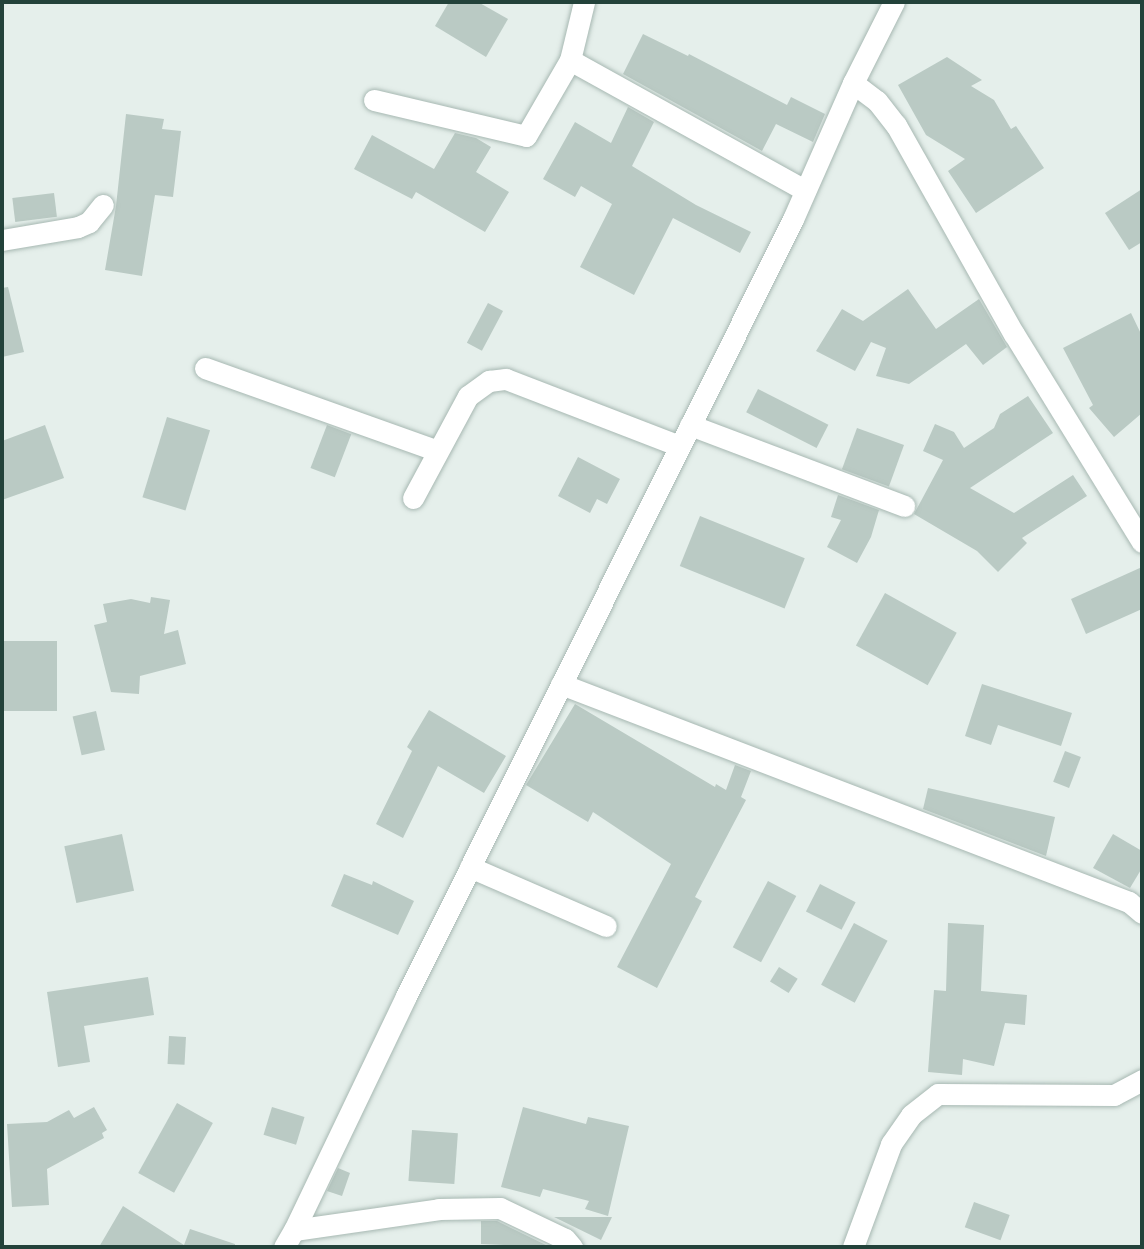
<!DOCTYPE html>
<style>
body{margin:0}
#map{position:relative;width:1144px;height:1249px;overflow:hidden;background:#e5efeb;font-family:"Exo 2",sans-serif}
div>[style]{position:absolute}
.building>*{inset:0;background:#bacac4;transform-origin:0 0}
.roads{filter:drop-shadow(0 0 2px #a7b8b2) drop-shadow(0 0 2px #a7b8b2)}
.street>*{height:21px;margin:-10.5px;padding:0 10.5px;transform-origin:10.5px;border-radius:10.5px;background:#fff}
span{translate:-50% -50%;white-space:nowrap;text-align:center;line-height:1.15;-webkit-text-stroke:7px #f6fbf8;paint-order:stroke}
.frame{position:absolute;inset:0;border:4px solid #23423a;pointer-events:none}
</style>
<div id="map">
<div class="building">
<div style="clip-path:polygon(449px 2px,478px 2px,508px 19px,486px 57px,435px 26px)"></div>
<div style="clip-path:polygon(643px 34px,688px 56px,689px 54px,787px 105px,791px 97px,825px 114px,813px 142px,776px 124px,762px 151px,623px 74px)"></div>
<div style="clip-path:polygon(947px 57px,982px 80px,971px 86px,994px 100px,1011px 129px,1016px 126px,1044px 168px,976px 213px,948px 171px,965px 159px,926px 135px,898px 85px)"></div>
<div style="clip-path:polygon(628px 107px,654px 122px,632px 166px,696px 205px,751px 232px,740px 253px,673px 218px,634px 295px,580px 267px,612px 204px,581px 186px,575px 197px,543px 179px,575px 122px,611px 143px)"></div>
<div style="clip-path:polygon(126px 114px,164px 119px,162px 129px,181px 131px,173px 197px,155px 195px,142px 276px,105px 270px,116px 206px)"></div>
<div style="clip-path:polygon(455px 133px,476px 138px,491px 147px,476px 172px,509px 192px,485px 232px,416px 192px,412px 199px,354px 169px,372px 135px,434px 169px)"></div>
<div style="clip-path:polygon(1142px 189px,1142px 242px,1129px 250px,1105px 213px)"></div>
<div style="left:54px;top:193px;width:24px;height:42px;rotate:83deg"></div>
<div style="clip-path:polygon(8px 287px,24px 352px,2px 357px,2px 288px)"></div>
<div style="clip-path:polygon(908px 289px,936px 329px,979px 299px,1007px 347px,983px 365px,966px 344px,909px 384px,876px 376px,886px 348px,871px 342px,855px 371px,816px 351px,842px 309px,863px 321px)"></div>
<div style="left:488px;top:303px;width:17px;height:45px;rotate:28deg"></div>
<div style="clip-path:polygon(1131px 313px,1142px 336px,1142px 413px,1114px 437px,1089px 408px,1093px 405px,1063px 348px)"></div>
<div style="left:758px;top:389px;width:79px;height:26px;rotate:27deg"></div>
<div style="clip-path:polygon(1028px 396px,1053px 433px,970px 488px,1014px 513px,1073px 475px,1087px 496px,1022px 538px,1027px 543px,998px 572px,977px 551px,914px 514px,943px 460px,923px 451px,935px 424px,954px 432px,964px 448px,994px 428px,1000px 414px)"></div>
<div style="left:167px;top:417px;width:45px;height:84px;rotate:17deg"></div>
<div style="clip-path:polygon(45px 425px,64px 478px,2px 500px,2px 441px)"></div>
<div style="left:327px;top:425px;width:26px;height:46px;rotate:21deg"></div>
<div style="left:857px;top:428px;width:50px;height:44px;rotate:20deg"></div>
<div style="clip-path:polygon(578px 457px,620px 479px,607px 504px,597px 499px,590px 513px,558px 496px)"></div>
<div style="clip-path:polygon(838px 495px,879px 510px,871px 537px,857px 563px,827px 547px,841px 520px,831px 517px)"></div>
<div style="left:700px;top:516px;width:113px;height:54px;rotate:22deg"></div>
<div style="clip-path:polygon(1142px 567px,1142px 609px,1086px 634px,1071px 599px)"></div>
<div style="left:885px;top:593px;width:82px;height:60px;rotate:29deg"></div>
<div style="clip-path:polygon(151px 597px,170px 600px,164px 634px,178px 630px,186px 664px,140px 676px,139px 694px,111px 692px,94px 625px,107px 622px,103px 604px,131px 599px,150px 603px)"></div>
<div style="left:2px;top:641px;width:55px;height:70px"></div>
<div style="clip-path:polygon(982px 684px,1072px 713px,1061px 746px,998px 725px,991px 745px,965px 736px)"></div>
<div style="clip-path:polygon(575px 704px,715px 787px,716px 784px,726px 790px,735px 765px,751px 771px,741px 797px,746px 800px,695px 897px,702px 901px,657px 988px,617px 967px,671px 864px,593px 812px,588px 822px,526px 785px)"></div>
<div style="clip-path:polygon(429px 710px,506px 756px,484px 793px,438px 766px,403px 838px,376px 824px,412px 751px,407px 747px)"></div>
<div style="left:96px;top:711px;width:40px;height:24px;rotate:77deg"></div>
<div style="left:1065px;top:751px;width:17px;height:33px;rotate:21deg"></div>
<div style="clip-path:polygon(928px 788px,1055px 817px,1046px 856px,923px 809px)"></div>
<div style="left:122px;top:834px;width:58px;height:59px;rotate:78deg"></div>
<div style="clip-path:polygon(1113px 834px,1142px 851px,1142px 868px,1130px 888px,1093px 868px)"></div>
<div style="clip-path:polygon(344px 874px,372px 885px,373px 881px,414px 901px,398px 935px,331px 906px)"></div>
<div style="left:768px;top:881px;width:32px;height:75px;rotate:28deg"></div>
<div style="left:820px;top:884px;width:40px;height:31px;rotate:27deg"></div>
<div style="left:854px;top:923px;width:38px;height:70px;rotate:28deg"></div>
<div style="clip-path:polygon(948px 923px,984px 925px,981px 991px,1027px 995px,1025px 1025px,1005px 1023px,994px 1066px,963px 1059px,962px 1075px,928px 1072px,934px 990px,946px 991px)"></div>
<div style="left:779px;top:967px;width:22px;height:17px;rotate:32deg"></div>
<div style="clip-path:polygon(148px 977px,154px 1015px,84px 1026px,90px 1062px,58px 1067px,47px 992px)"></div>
<div style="left:169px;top:1036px;width:17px;height:28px;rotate:3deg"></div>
<div style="left:177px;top:1103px;width:41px;height:80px;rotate:29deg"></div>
<div style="clip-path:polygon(94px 1107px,107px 1130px,102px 1133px,104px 1138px,47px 1169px,49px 1205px,12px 1207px,7px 1124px,47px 1122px,69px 1110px,74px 1118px)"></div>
<div style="left:272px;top:1107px;width:34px;height:29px;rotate:17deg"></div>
<div style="clip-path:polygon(523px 1107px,586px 1124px,588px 1117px,629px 1126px,608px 1216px,585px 1209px,589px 1201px,543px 1189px,540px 1197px,501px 1187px)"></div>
<div style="left:412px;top:1130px;width:46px;height:51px;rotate:4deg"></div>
<div style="clip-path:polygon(338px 1168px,350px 1173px,342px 1196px,327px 1191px)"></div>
<div style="left:974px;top:1202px;width:38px;height:27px;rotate:20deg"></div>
<div style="clip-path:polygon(123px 1206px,184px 1245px,190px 1229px,235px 1244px,235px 1247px,99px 1247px)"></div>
<div style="clip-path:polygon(554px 1217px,612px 1217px,601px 1240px)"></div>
<div style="clip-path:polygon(481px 1221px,497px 1221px,550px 1247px,481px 1244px)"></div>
</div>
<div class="roads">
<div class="street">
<div style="left:570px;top:60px;width:269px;rotate:29deg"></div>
<div style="left:853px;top:83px;width:30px;rotate:37deg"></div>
<div style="left:877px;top:101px;width:31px;rotate:52deg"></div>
<div style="left:896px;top:125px;width:240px;rotate:60.6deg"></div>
<div style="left:1014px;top:334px;width:244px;rotate:58.4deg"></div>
<div style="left:374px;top:100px;width:156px;rotate:13.3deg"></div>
<div style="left:526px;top:136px;width:88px;rotate:-59.9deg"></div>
<div style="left:570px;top:60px;width:60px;rotate:-76.4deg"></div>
<div style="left:2px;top:240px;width:77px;rotate:-9.7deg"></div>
<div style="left:78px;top:227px;width:12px;rotate:-24deg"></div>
<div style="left:89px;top:222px;width:22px;rotate:-51deg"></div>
<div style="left:205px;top:368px;width:247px;rotate:19.6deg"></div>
<div style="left:690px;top:425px;width:229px;rotate:20.7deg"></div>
<div style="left:413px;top:498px;width:116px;rotate:-61.7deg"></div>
<div style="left:468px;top:396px;width:26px;rotate:-36deg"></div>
<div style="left:489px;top:381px;width:17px;rotate:-7deg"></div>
<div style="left:506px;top:379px;width:186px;rotate:21.1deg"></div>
<div style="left:561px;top:684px;width:608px;rotate:21deg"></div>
<div style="left:1129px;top:902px;width:17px;rotate:40deg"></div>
<div style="left:470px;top:867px;width:148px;rotate:23.5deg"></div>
<div style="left:294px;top:1230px;width:259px;rotate:-64.4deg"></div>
<div style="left:406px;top:996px;width:868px;rotate:-63.52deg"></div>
<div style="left:793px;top:219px;width:149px;rotate:-66.2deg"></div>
<div style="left:853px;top:83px;width:91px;rotate:-63.2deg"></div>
<div style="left:284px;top:1247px;width:20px;rotate:-60deg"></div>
<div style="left:294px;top:1230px;width:147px;rotate:-8.2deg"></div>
<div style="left:439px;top:1209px;width:61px;rotate:-0.9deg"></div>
<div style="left:500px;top:1208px;width:72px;rotate:25.5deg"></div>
<div style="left:565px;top:1239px;width:11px;rotate:49deg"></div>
<div style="left:853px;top:1247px;width:110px;rotate:-69.7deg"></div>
<div style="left:891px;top:1144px;width:35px;rotate:-55deg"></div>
<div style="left:911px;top:1115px;width:34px;rotate:-38deg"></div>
<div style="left:938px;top:1094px;width:176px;rotate:0.3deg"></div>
<div style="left:1114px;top:1095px;width:32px;rotate:-28deg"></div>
</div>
</div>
<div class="frame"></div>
</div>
